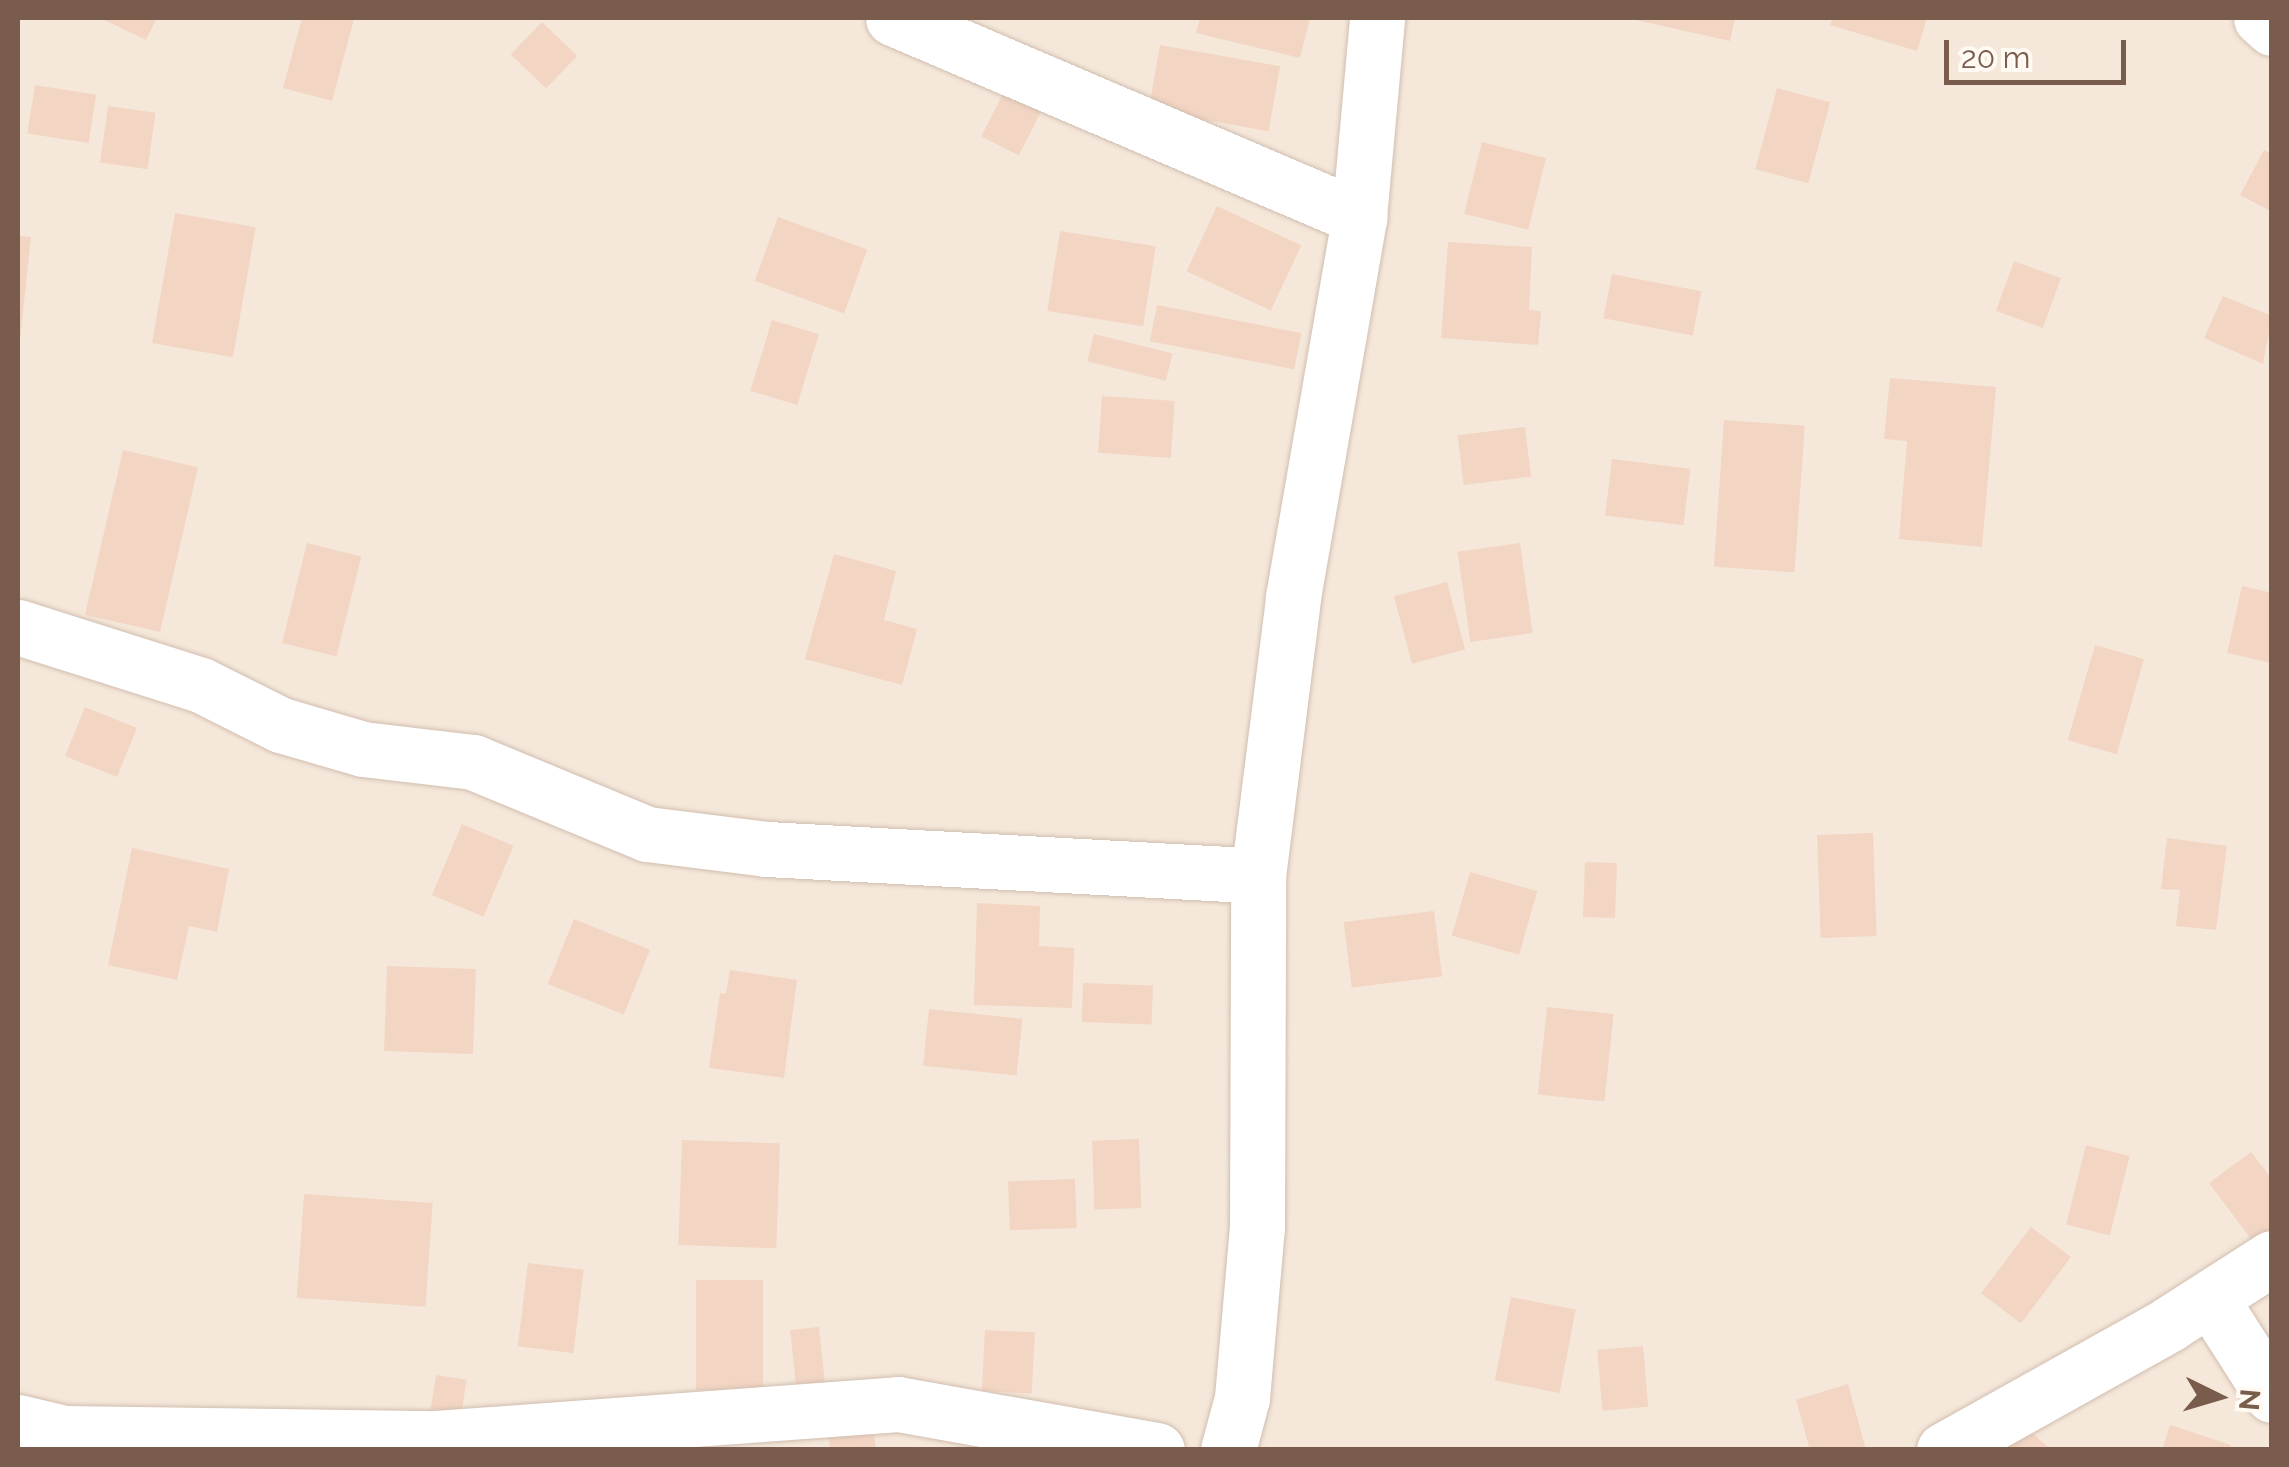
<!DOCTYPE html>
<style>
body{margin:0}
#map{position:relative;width:2289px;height:1467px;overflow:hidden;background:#fdf6ec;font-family:Raleway,sans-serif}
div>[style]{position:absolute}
.residential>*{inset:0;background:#f5e8da;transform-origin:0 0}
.building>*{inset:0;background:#f3d5c3;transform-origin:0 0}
.roads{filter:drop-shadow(0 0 2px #d1beb0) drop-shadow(0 0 2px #d1beb0)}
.minor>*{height:55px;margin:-27.5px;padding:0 27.5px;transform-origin:27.5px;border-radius:27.5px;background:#fff}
span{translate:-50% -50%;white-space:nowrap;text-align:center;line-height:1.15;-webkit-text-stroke:8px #fffaf3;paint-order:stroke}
.frame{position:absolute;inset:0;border:20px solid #7a5c4d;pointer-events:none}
.north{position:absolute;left:2169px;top:1347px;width:100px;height:100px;-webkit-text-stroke:8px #fffaf3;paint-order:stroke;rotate:95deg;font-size:28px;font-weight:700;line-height:40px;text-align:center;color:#7a5c4d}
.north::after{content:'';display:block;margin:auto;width:35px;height:45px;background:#7a5c4d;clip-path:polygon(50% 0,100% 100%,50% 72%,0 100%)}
.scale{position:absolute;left:1944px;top:40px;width:182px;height:45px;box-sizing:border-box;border:5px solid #7a5c4d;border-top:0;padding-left:12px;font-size:30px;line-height:35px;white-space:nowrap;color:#7a5c4d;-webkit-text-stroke:8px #fffaf3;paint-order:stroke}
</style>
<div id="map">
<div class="residential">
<div style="left:18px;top:18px;width:2253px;height:1431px"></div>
</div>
<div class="building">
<div style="clip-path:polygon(100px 18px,157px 18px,146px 40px)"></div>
<div style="clip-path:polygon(302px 18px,354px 19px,332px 101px,283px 88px)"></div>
<div style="clip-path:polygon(1200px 18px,1310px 18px,1300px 58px,1196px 33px)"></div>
<div style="clip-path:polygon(1627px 18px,1735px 18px,1730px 41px)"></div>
<div style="clip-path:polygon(1833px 18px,1927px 18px,1917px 51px,1830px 25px)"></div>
<div style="left:542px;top:22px;width:49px;height:45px;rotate:44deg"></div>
<div style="left:1160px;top:45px;width:122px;height:66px;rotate:10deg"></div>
<div style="left:1009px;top:82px;width:42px;height:61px;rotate:27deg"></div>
<div style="left:35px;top:85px;width:62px;height:49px;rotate:9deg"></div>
<div style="left:1777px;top:88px;width:55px;height:84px;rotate:15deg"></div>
<div style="left:108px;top:106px;width:48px;height:57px;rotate:8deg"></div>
<div style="left:1482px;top:142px;width:66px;height:74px;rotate:14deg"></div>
<div style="clip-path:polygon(2264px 150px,2272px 154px,2272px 212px,2240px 195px)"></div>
<div style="left:1217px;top:206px;width:93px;height:72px;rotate:25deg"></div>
<div style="left:175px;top:213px;width:82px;height:132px;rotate:10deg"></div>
<div style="left:778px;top:217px;width:95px;height:68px;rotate:20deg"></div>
<div style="left:1060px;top:231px;width:97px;height:81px;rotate:9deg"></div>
<div style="clip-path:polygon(18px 236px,31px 237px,20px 340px,18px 340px)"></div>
<div style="clip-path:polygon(1448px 242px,1532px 247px,1529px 310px,1541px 311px,1538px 345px,1441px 338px)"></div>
<div style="left:2014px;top:261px;width:50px;height:53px;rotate:20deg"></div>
<div style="left:1612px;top:274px;width:91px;height:45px;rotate:11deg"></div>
<div style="clip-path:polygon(2223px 296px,2272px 316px,2263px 364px,2204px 338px)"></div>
<div style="left:1157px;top:305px;width:147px;height:37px;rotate:11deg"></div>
<div style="left:772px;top:320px;width:49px;height:74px;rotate:17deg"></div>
<div style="left:1094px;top:334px;width:81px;height:28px;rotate:14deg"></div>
<div style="clip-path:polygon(1890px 378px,1996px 387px,1982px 547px,1899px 539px,1907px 441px,1884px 439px)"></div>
<div style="left:1102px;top:396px;width:73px;height:57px;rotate:4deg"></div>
<div style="left:1724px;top:420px;width:81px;height:147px;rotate:4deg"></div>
<div style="left:1525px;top:427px;width:50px;height:68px;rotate:83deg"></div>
<div style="left:123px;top:450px;width:77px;height:169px;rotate:13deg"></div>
<div style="left:1612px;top:459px;width:79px;height:57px;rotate:7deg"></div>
<div style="left:307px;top:543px;width:56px;height:103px;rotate:14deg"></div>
<div style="left:1520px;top:543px;width:91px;height:63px;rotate:82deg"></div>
<div style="clip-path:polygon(834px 554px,896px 571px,884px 620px,917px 629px,902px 685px,805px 659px)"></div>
<div style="left:1447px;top:582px;width:70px;height:55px;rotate:75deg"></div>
<div style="clip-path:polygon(2242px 586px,2272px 593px,2272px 663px,2227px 653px)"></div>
<div style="left:2095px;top:645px;width:51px;height:99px;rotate:16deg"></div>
<div style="left:85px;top:707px;width:56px;height:53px;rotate:22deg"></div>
<div style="left:462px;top:824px;width:56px;height:77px;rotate:23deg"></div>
<div style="left:1873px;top:833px;width:103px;height:56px;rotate:88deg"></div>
<div style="clip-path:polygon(2167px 838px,2227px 846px,2216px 930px,2176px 926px,2180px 890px,2161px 889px)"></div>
<div style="clip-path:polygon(132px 848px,229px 869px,217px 932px,189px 926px,177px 980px,108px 965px)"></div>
<div style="left:1585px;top:862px;width:32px;height:55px;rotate:2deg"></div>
<div style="left:1470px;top:872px;width:70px;height:66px;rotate:16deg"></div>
<div style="clip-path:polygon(977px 903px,1040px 906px,1039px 946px,1074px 948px,1072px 1008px,974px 1005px)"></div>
<div style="left:1434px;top:911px;width:66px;height:91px;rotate:83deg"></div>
<div style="left:574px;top:919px;width:82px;height:70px;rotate:22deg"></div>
<div style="left:387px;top:966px;width:89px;height:85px;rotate:2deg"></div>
<div style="clip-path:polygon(730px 970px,797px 980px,784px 1078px,709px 1068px,720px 993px,726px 994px)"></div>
<div style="left:1083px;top:983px;width:70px;height:39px;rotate:2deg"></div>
<div style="left:1547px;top:1007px;width:67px;height:88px;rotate:6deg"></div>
<div style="left:929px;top:1009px;width:94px;height:57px;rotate:6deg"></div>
<div style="left:1139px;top:1139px;width:69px;height:47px;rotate:88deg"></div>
<div style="left:682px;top:1140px;width:98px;height:105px;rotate:2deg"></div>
<div style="left:2086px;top:1145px;width:45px;height:82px;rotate:14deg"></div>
<div style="clip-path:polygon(2251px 1152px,2272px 1179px,2272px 1236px,2257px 1247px,2209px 1183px)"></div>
<div style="left:1075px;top:1179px;width:49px;height:67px;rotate:88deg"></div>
<div style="left:304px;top:1194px;width:129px;height:104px;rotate:4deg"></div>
<div style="left:2031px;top:1227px;width:50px;height:83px;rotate:37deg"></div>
<div style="left:528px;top:1263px;width:56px;height:84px;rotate:7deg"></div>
<div style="left:696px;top:1280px;width:67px;height:110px"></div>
<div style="left:1511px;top:1297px;width:66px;height:85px;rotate:11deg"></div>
<div style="left:819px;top:1327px;width:70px;height:29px;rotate:84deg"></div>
<div style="left:985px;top:1330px;width:50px;height:61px;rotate:3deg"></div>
<div style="left:1643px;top:1346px;width:61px;height:46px;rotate:85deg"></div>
<div style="left:436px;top:1375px;width:31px;height:35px;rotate:9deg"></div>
<div style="clip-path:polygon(1848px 1384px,1866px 1450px,1810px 1450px,1796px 1400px)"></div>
<div style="clip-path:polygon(2012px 1414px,2051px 1450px,1980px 1450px)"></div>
<div style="clip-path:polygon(2170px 1425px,2231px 1445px,2229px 1450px,2162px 1450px)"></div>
<div style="clip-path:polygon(874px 1433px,876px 1450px,830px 1450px,829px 1438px)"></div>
</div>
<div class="roads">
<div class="minor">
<div style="left:893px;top:18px;width:507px;rotate:23.12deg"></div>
<div style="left:2261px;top:18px;width:15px;rotate:42deg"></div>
<div style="left:18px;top:627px;width:192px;rotate:17.6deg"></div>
<div style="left:201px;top:685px;width:89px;rotate:26.6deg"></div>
<div style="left:281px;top:725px;width:85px;rotate:16.3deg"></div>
<div style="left:363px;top:749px;width:111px;rotate:6.7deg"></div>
<div style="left:473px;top:762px;width:188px;rotate:22.5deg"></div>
<div style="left:647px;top:834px;width:121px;rotate:7.1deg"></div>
<div style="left:767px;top:849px;width:492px;rotate:3.1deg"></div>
<div style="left:2210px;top:1298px;width:115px;rotate:57.4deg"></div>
<div style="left:18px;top:1422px;width:48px;rotate:13.2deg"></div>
<div style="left:65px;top:1433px;width:371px;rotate:0.8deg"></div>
<div style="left:436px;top:1438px;width:463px;rotate:-4.2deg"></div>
<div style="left:898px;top:1404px;width:263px;rotate:10.1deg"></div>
<div style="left:1228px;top:1450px;width:54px;rotate:-74.9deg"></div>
<div style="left:1242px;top:1398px;width:171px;rotate:-85deg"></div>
<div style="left:1257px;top:1228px;width:352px;rotate:-89.8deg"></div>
<div style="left:1258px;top:876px;width:281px;rotate:-82.8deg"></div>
<div style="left:1293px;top:597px;width:386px;rotate:-80.1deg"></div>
<div style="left:1359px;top:217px;width:200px;rotate:-84.8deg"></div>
<div style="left:1944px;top:1450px;width:258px;rotate:-29.2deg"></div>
<div style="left:2169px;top:1324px;width:122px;rotate:-32.7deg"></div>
</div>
</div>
<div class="frame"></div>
<div class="north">N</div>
<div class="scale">20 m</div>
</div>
